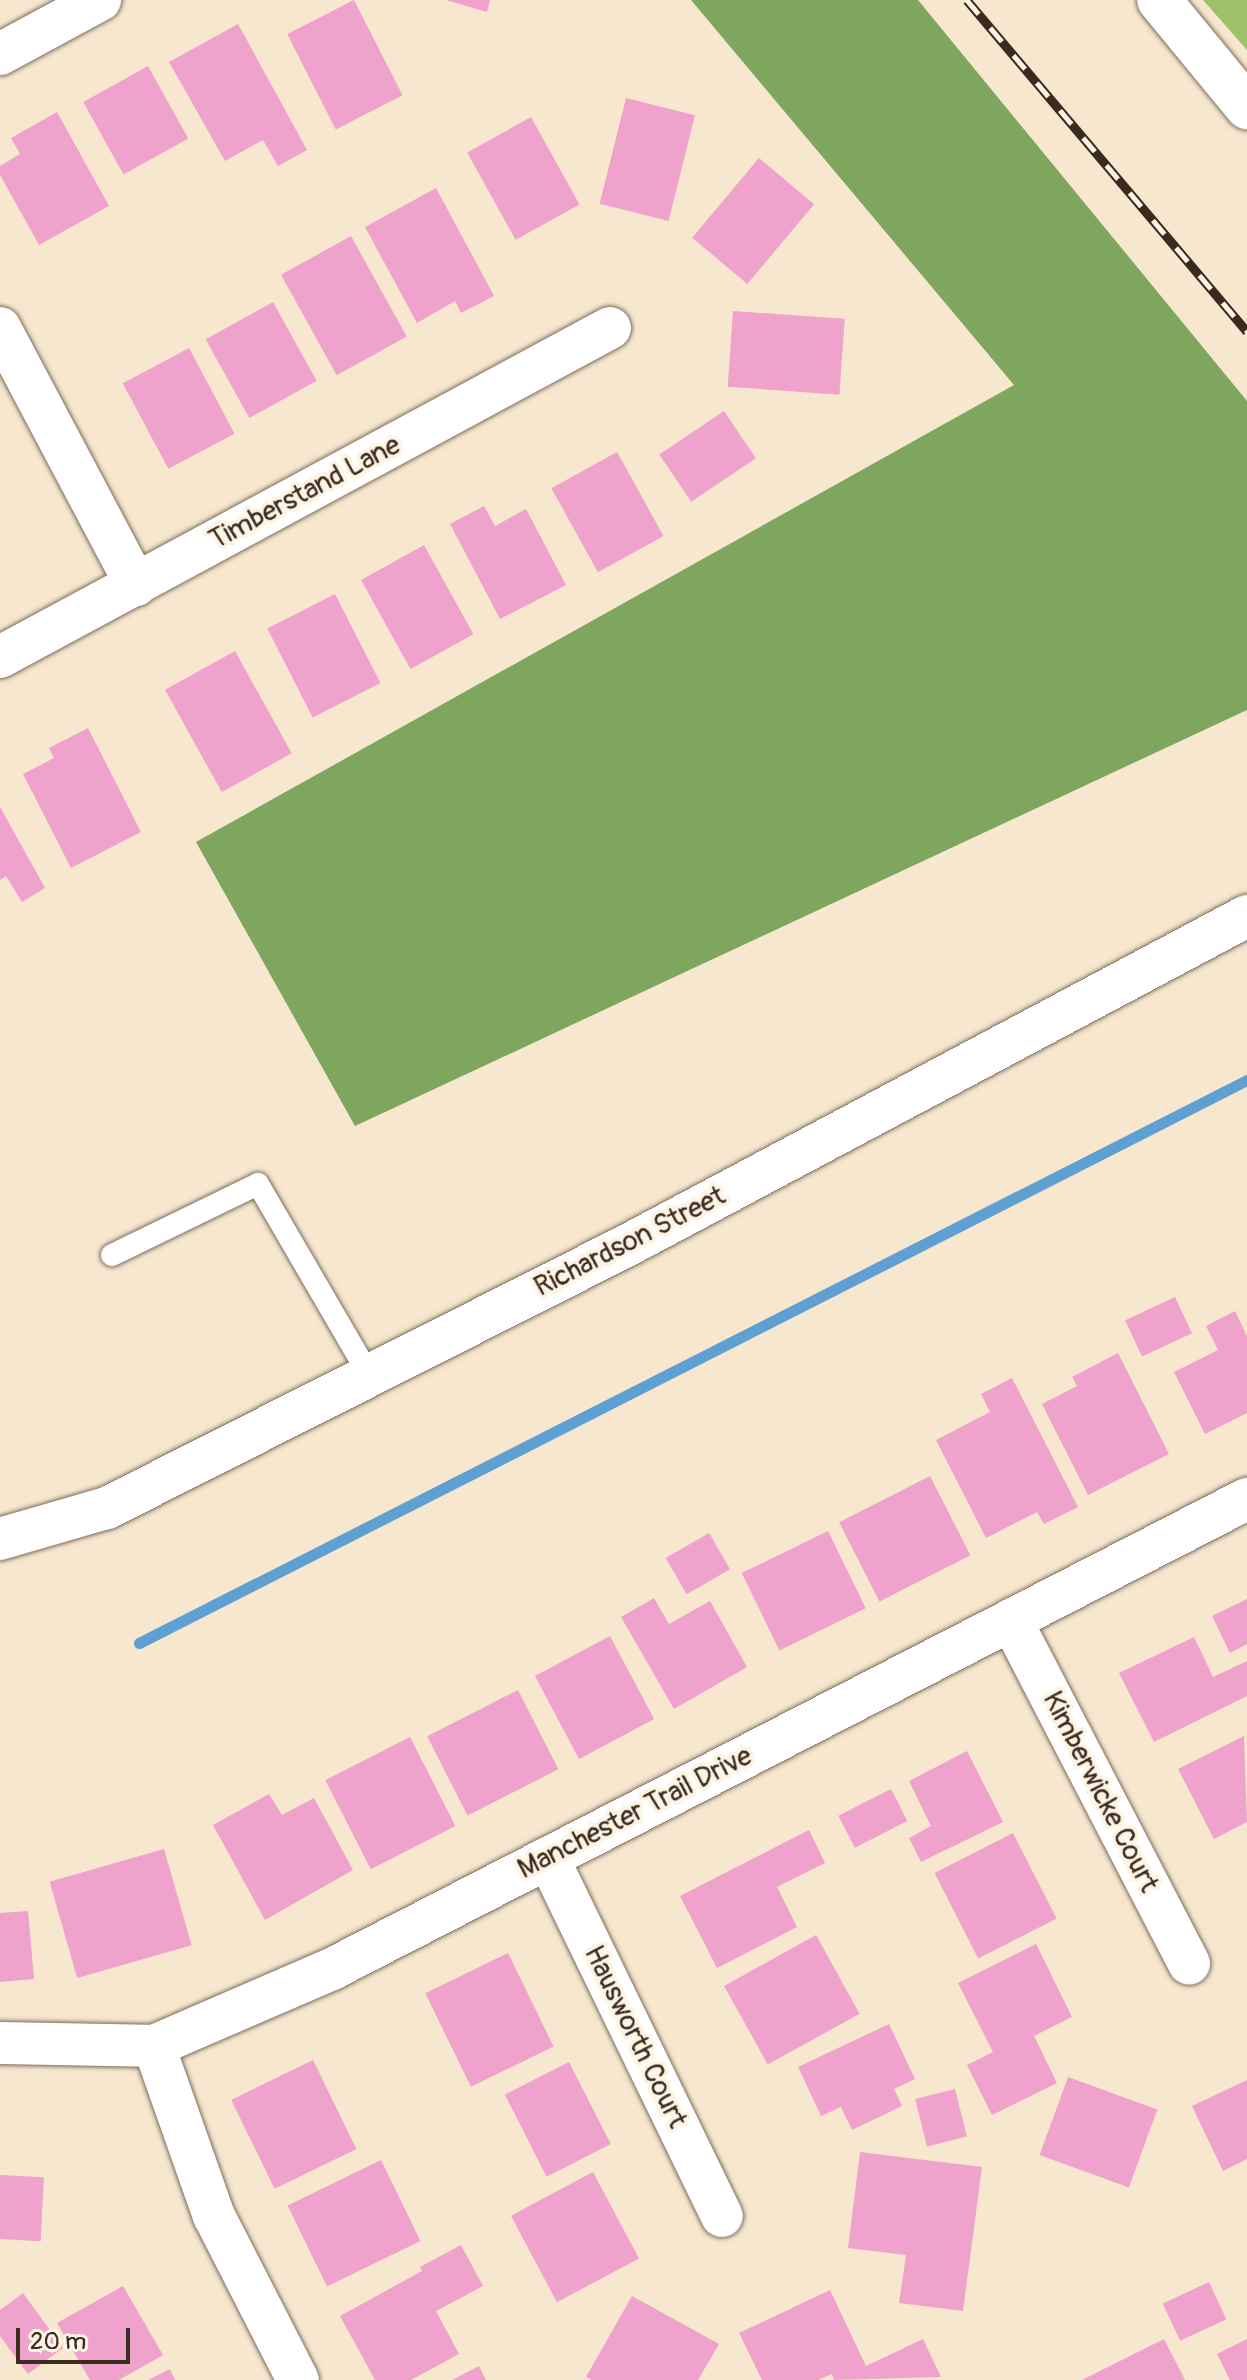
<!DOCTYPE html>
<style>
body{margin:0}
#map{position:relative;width:1247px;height:2380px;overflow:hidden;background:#f7e7cf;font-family:Pangolin,sans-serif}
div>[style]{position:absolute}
.green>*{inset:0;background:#9dc06a}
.forest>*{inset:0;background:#7ea65e}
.stream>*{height:11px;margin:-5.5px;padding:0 5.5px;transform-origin:5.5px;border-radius:5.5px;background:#5fa0d2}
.building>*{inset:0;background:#efa2cb;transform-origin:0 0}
.roads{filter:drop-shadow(0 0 2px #7d6c5c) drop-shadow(0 0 2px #7d6c5c)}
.service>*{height:22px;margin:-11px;padding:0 11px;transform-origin:11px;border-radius:11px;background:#fff}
.minor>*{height:42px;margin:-21px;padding:0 21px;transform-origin:21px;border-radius:21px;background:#fff}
.tertiary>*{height:44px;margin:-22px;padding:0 22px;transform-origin:22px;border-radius:22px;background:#fff}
.rail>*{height:9px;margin-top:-4.5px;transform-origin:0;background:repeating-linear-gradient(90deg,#fcf5e5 0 18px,#3b2a1e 0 36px);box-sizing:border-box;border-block:2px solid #3b2a1e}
span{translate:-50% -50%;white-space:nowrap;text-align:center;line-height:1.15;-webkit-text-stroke:8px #fcf5e5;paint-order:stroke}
.street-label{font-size:28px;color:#3b2a1e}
.scale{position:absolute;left:16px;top:2328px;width:114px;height:36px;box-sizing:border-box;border:4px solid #3b2a1e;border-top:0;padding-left:10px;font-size:24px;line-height:28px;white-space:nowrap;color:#3b2a1e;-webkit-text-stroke:6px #fcf5e5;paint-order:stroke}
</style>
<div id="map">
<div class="green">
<div style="clip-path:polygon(1203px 0,1247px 0,1247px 50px)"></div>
</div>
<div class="forest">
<div style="clip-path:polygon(691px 0,918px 0,1247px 401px,1247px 710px,355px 1126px,196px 842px,1014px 385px)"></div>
</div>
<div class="stream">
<div style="left:139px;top:1643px;width:1243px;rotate:-26.94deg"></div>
</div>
<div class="building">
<div style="left:354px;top:0;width:107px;height:75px;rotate:63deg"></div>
<div style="clip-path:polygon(446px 0,490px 0,487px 12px)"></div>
<div style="clip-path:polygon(238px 24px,307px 150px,278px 166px,263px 140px,225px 161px,169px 62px)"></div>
<div style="left:148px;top:66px;width:83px;height:74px;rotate:61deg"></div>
<div style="left:626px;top:98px;width:71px;height:109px;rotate:14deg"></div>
<div style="clip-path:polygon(57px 112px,109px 206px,39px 245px,0 175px,0 166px,20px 154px,11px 138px)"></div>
<div style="left:531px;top:117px;width:100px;height:73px;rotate:61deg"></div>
<div style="left:759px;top:158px;width:72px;height:104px;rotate:40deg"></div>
<div style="clip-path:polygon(436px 188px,494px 296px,461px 313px,455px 301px,417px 323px,365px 227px)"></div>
<div style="left:351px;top:236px;width:115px;height:80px;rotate:61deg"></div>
<div style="left:273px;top:302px;width:90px;height:77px;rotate:61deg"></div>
<div style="left:733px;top:311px;width:112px;height:76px;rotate:4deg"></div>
<div style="left:189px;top:348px;width:97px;height:75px;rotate:62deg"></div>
<div style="left:724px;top:411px;width:57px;height:78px;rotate:56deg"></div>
<div style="left:617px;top:452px;width:96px;height:75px;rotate:61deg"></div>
<div style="clip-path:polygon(484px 506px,495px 526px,526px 509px,566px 585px,500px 619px,450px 524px)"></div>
<div style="left:424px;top:545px;width:102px;height:72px;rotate:61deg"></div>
<div style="left:335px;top:594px;width:100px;height:76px;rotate:63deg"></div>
<div style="left:235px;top:651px;width:117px;height:80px;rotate:61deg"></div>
<div style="clip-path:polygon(88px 728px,141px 832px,71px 868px,23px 774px,54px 758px,49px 748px)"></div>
<div style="clip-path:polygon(0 807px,45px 888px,22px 902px,6px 876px,0 880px)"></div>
<div style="left:1175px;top:1297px;width:40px;height:55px;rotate:65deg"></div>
<div style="clip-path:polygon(1235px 1311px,1247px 1336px,1247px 1413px,1205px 1434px,1174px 1372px,1218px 1350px,1206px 1326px)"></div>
<div style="clip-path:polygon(1118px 1353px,1169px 1454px,1088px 1495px,1042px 1404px,1077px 1386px,1072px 1377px)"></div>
<div style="clip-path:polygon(1012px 1378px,1078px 1507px,1044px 1524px,1037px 1512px,986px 1538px,936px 1440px,990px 1412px,981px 1394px)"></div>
<div style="left:930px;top:1476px;width:89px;height:102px;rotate:63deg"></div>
<div style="left:828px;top:1531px;width:86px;height:96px;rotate:64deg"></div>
<div style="left:709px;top:1533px;width:42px;height:50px;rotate:60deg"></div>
<div style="clip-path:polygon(654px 1598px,669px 1624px,710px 1601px,747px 1667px,674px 1709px,621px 1617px)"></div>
<div style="clip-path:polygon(1247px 1599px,1247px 1644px,1230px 1653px,1212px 1616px)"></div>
<div style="left:610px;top:1636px;width:94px;height:85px;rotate:62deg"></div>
<div style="clip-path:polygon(1194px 1637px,1213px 1677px,1247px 1661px,1247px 1696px,1154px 1742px,1119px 1673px)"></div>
<div style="left:518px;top:1690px;width:89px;height:102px;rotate:63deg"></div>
<div style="clip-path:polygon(1244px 1736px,1247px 1822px,1214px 1839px,1178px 1769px)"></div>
<div style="left:410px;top:1737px;width:100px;height:95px;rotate:63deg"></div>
<div style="clip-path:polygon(967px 1751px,1003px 1822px,921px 1862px,909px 1838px,931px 1826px,909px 1781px)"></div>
<div style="left:891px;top:1789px;width:36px;height:59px;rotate:63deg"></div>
<div style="clip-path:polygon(269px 1794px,282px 1815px,314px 1798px,353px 1870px,265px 1920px,213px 1825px)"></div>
<div style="clip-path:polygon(809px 1830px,825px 1863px,777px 1887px,797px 1927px,717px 1968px,680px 1896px)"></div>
<div style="left:1013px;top:1833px;width:96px;height:88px;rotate:63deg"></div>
<div style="left:164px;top:1849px;width:100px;height:119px;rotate:74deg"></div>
<div style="clip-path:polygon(28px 1911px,34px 1979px,0 1982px,0 1913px)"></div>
<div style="left:816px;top:1935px;width:90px;height:105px;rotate:61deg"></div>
<div style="clip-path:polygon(1036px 1944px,1072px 2017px,1034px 2036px,1057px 2083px,992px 2115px,967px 2065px,993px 2052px,958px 1983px)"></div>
<div style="left:508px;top:1953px;width:104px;height:92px;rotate:64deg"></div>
<div style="clip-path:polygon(889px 2024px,915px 2079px,894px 2089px,902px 2106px,852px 2130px,841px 2107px,821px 2116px,798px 2067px)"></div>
<div style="left:313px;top:2060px;width:99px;height:91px;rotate:64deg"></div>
<div style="left:569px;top:2062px;width:92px;height:72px;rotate:63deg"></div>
<div style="left:1068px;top:2077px;width:95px;height:83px;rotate:20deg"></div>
<div style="clip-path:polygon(1247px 2080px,1247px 2159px,1223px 2171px,1192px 2106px)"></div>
<div style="left:955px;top:2089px;width:49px;height:41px;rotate:76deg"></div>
<div style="clip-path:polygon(860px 2152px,982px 2167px,963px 2311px,899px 2303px,906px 2255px,848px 2248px)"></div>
<div style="left:381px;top:2160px;width:90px;height:104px;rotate:64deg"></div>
<div style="left:593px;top:2172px;width:98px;height:93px;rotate:62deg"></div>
<div style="left:0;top:2175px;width:44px;height:64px;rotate:3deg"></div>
<div style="clip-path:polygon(461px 2245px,483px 2286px,436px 2311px,459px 2354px,411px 2380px,375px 2380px,340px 2316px,422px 2271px,420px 2267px)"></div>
<div style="left:1209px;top:2282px;width:41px;height:51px;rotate:65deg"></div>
<div style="clip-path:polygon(123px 2286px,163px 2355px,119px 2380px,90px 2380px,57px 2323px)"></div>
<div style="clip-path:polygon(830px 2290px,866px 2366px,923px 2339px,941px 2377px,834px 2380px,832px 2374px,818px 2380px,762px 2380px,739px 2333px)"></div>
<div style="clip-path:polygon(23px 2293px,63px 2348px,28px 2374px,0 2336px,0 2310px)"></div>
<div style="clip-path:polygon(632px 2296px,719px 2344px,698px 2380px,592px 2380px,586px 2377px)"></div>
<div style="clip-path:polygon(1164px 2339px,1185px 2380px,1082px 2380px)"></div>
<div style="clip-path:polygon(1247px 2339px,1247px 2380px,1230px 2380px,1217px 2354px)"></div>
<div style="clip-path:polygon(479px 2366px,486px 2380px,452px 2380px)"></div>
<div style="clip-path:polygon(170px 2369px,175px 2380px,148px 2380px)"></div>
</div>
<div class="roads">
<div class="service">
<div style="left:112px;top:1255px;width:162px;rotate:-25.9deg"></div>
<div style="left:258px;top:1184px;width:221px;rotate:59.8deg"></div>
</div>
<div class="minor">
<div style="left:0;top:54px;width:114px;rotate:-28.4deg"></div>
<div style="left:0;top:328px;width:291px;rotate:62.1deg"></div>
<div style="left:0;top:657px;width:693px;rotate:-28.34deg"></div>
<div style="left:0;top:1539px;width:111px;rotate:-16.2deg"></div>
<div style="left:107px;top:1508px;width:584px;rotate:-26.78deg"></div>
<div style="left:628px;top:1245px;width:701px;rotate:-27.99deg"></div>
<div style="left:1011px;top:1620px;width:387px;rotate:62.6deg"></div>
<div style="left:548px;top:1858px;width:398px;rotate:64.1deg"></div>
<div style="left:0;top:2043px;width:154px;rotate:1.1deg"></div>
<div style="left:154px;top:2046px;width:194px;rotate:-23.4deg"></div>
<div style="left:332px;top:1969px;width:1029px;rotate:-27.19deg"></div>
<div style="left:154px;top:2046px;width:180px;rotate:70.6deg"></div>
<div style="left:214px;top:2216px;width:184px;rotate:62.9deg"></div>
</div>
<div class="tertiary">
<div style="left:1159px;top:0;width:139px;rotate:50.6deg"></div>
</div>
</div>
<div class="rail">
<div style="left:967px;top:0;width:434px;rotate:49.8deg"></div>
</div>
<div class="street-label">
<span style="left:305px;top:493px;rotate:-28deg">Timberstand Lane</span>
<span style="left:630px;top:1242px;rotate:-27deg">Richardson Street</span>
<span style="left:1100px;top:1792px;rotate:63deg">Kimberwicke Court</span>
<span style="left:635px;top:1813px;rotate:-27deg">Manchester Trail Drive</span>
<span style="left:635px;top:2037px;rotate:64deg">Hausworth Court</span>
</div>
<div class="scale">20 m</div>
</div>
